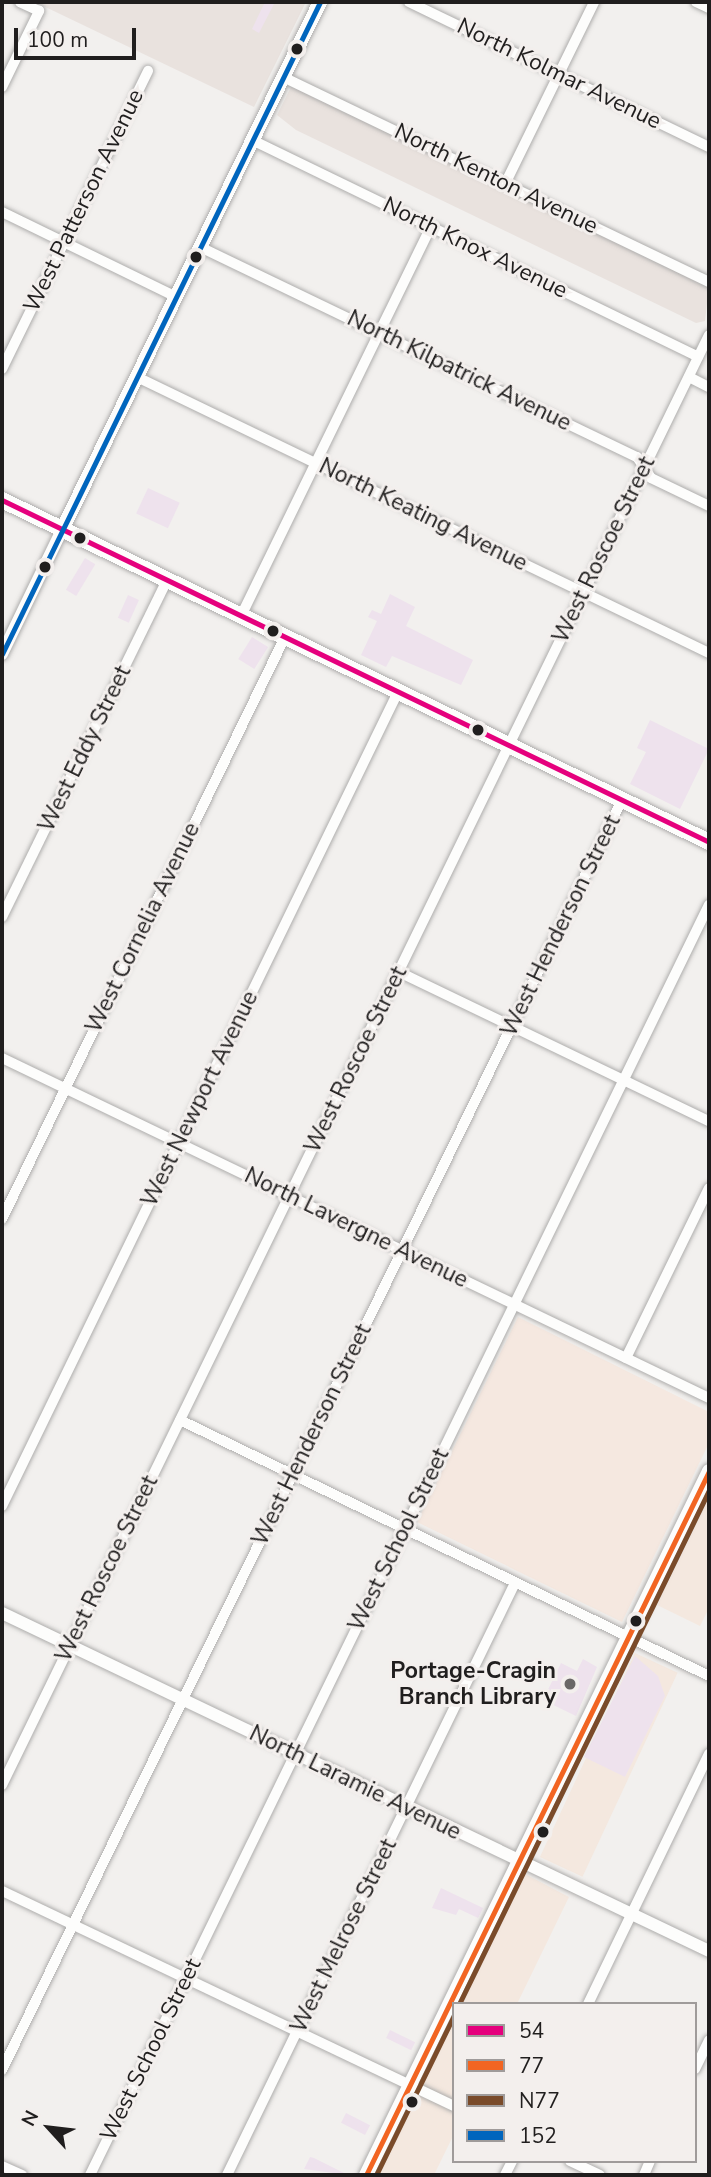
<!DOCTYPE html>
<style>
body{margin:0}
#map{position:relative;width:711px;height:2177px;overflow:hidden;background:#f2f0ee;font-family:"Nunito Sans",sans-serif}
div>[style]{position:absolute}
.commercial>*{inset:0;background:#f4e8df;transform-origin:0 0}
.built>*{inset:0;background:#e9e2de}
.education>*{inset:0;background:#f5e8e0}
.building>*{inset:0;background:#eee2ed;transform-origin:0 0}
.roads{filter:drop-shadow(0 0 2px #aeadac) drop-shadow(0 0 2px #aeadac)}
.minor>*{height:10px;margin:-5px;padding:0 5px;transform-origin:5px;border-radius:5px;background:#fdfdfc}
.tertiary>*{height:12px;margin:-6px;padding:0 6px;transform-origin:6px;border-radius:6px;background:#fdfdfc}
.secondary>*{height:14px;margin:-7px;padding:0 7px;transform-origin:7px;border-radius:7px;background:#fdfdfc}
.primary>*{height:16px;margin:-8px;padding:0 8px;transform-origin:8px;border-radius:8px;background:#fdfdfc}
.bus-1>*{height:5px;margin:-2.5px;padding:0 2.5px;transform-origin:2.5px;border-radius:2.5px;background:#e5007d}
.bus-2>*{height:5px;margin:-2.5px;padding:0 2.5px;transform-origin:2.5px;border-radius:2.5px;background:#f26522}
.bus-3>*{height:5px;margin:-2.5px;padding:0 2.5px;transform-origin:2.5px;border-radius:2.5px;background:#7a4b2a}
.bus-4>*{height:5px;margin:-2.5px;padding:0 2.5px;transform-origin:2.5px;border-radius:2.5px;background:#0065bd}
.dots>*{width:19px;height:19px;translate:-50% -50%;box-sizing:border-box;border:4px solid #f3efed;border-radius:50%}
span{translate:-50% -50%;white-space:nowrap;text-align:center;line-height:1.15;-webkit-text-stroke:6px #f3efed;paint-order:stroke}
.street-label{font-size:23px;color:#201e1e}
.poi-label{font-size:23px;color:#201e1e;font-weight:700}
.right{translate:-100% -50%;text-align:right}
.frame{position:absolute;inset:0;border:4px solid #201e1e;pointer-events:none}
.legend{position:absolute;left:452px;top:2002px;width:245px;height:161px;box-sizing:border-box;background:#f3efed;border:2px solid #9f9b9a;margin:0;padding:9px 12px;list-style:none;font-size:21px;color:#201e1e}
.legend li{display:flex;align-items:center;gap:14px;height:35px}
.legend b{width:35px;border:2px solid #9f9b9a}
.north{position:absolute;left:14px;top:2093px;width:70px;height:70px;-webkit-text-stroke:5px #f3efed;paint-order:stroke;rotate:297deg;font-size:19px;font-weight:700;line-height:28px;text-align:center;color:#201e1e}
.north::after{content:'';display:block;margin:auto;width:24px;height:32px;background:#201e1e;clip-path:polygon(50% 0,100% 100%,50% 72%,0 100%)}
.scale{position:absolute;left:14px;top:28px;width:122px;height:32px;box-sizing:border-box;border:4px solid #201e1e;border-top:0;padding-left:9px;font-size:21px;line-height:24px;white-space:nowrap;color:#201e1e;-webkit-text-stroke:5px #f3efed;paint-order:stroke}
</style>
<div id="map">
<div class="commercial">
<div style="clip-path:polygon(709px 1498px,709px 1608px,700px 1626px,657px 1605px)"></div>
<div style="left:635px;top:1653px;width:47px;height:225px;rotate:25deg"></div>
<div style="clip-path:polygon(525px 1874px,569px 1897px,517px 2004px,462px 2004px)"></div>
<div style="clip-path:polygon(454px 2020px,454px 2134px,434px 2175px,378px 2175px)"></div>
</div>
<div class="built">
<div style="clip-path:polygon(35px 2px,306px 2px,254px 107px)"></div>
<div style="clip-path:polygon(292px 85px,709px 286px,705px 321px,696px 323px,296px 130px,277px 115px)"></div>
</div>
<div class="education">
<div style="clip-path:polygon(518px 1317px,709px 1412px,709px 1443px,622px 1622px,417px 1522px)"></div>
</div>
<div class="building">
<div style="clip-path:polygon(265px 2px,275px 2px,259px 33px,252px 29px)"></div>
<div style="left:148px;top:488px;width:35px;height:28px;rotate:25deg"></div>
<div style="left:85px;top:558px;width:12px;height:37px;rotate:31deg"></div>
<div style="clip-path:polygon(390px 594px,415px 607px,406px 626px,473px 660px,461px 685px,392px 656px,386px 667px,361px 655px,377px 621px,368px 617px,372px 610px,381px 614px)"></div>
<div style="left:128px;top:595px;width:12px;height:25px;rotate:24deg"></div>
<div style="left:252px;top:637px;width:19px;height:26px;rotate:32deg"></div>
<div style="clip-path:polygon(650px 720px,709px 749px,680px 809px,630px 784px,646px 752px,637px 748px)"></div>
<div style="clip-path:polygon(635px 1656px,658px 1676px,665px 1696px,625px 1777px,584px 1757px)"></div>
<div style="clip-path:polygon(583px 1659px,597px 1667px,576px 1716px,543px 1700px,561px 1663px,577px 1671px)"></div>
<div style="clip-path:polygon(441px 1888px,483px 1908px,478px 1918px,459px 1909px,456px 1915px,432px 1908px)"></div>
<div style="left:390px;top:2030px;width:28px;height:9px;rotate:26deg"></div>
<div style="left:346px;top:2113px;width:27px;height:11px;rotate:27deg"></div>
<div style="clip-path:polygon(310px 2157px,314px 2158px,348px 2175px,304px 2169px)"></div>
</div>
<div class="roads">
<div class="minor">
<div style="left:409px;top:2px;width:333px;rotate:25.8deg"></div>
<div style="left:696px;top:2px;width:14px;rotate:25deg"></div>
<div style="left:283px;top:77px;width:473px;rotate:25.7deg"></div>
<div style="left:2px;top:87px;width:85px;rotate:-64deg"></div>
<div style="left:39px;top:11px;width:21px;rotate:-155deg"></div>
<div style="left:252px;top:140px;width:496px;rotate:25.9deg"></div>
<div style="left:505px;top:184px;width:203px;rotate:-63.9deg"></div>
<div style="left:2px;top:212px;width:194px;rotate:26deg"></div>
<div style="left:200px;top:247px;width:485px;rotate:25.7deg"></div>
<div style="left:637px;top:457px;width:25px;rotate:56deg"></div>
<div style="left:651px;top:478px;width:64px;rotate:25.8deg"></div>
<div style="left:2px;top:369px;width:332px;rotate:-63.9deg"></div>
<div style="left:137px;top:377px;width:635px;rotate:25.76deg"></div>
<div style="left:689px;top:377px;width:22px;rotate:27deg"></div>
<div style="left:241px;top:616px;width:433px;rotate:-64deg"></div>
<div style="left:2px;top:917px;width:375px;rotate:-63.9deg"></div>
<div style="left:399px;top:972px;width:344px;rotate:25.7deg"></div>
<div style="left:2px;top:1058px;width:785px;rotate:25.68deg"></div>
<div style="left:2px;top:1219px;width:647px;rotate:-64.07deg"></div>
<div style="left:626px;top:1358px;width:189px;rotate:-64deg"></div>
<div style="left:180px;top:1420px;width:588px;rotate:25.82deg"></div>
<div style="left:2px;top:1506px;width:905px;rotate:-64.06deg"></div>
<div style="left:2px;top:1785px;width:1613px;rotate:-64.01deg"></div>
<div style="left:2px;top:1891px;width:501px;rotate:25.44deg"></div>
<div style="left:588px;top:2004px;width:278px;rotate:-64.2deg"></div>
<div style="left:695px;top:2069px;width:32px;rotate:-64deg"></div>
<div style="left:2px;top:2070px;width:1413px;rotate:-63.98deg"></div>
<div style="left:570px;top:2161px;width:33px;rotate:25deg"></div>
<div style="left:2px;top:2166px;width:22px;rotate:24deg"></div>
<div style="left:90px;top:2175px;width:1413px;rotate:-64.02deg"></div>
<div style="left:227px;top:2175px;width:658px;rotate:-64.06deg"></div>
<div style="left:505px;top:2175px;width:16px;rotate:-63deg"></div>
<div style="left:644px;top:2175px;width:15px;rotate:-67deg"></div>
</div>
<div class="tertiary">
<div style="left:2px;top:654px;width:138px;rotate:-64.2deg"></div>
<div style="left:2px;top:1613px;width:784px;rotate:25.55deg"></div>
</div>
<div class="secondary">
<div style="left:62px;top:530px;width:588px;rotate:-63.96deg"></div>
<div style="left:366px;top:2175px;width:783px;rotate:-64.02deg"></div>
</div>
<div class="primary">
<div style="left:2px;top:500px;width:785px;rotate:25.81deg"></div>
</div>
</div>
<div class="bus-1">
<div style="left:2px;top:500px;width:785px;rotate:25.81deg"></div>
</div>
<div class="bus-2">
<div style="left:366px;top:2175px;width:783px;rotate:-64.02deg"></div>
</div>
<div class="bus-3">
<div style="left:459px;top:2004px;width:572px;rotate:-64.06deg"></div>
<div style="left:376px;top:2175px;width:178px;rotate:-64deg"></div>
</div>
<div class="bus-4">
<div style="left:2px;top:654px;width:725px;rotate:-64deg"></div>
</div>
<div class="dots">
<div style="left:297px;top:49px;background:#201e1e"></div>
<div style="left:196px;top:257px;background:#201e1e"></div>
<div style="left:80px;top:538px;background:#201e1e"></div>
<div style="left:45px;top:567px;background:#201e1e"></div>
<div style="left:273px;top:631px;background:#201e1e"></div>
<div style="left:478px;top:730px;background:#201e1e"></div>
<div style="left:636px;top:1621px;background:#201e1e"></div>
<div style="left:570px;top:1684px;background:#6a6867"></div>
<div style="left:543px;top:1832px;background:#201e1e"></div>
<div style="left:412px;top:2102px;background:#201e1e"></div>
</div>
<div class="street-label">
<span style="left:559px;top:74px;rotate:26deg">North Kolmar Avenue</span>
<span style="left:496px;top:179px;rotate:26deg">North Kenton Avenue</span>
<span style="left:84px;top:201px;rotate:-64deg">West Patterson Avenue</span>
<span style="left:475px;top:248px;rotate:26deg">North Knox Avenue</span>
<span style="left:459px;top:371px;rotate:26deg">North Kilpatrick Avenue</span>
<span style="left:423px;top:515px;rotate:26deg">North Keating Avenue</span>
<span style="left:604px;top:550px;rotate:-64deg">West Roscoe Street</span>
<span style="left:85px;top:749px;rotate:-64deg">West Eddy Street</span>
<span style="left:561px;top:926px;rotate:-64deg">West Henderson Street</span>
<span style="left:143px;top:928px;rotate:-64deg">West Cornelia Avenue</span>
<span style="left:356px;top:1060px;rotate:-64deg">West Roscoe Street</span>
<span style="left:200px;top:1099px;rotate:-64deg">West Newport Avenue</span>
<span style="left:356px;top:1228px;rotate:26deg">North Lavergne Avenue</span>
<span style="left:312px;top:1435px;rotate:-64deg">West Henderson Street</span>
<span style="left:399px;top:1540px;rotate:-64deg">West School Street</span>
<span style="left:107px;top:1569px;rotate:-64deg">West Roscoe Street</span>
<span style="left:355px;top:1783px;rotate:26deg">North Laramie Avenue</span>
<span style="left:344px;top:1936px;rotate:-64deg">West Melrose Street</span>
<span style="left:151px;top:2050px;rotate:-64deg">West School Street</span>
</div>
<div class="poi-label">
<span class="right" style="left:556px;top:1684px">Portage-Cragin<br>Branch Library</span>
</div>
<div class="frame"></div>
<ul class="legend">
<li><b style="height:9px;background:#e5007d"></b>54</li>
<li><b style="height:9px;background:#f26522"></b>77</li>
<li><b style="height:9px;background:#7a4b2a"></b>N77</li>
<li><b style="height:9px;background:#0065bd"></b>152</li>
</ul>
<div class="north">N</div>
<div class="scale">100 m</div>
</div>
